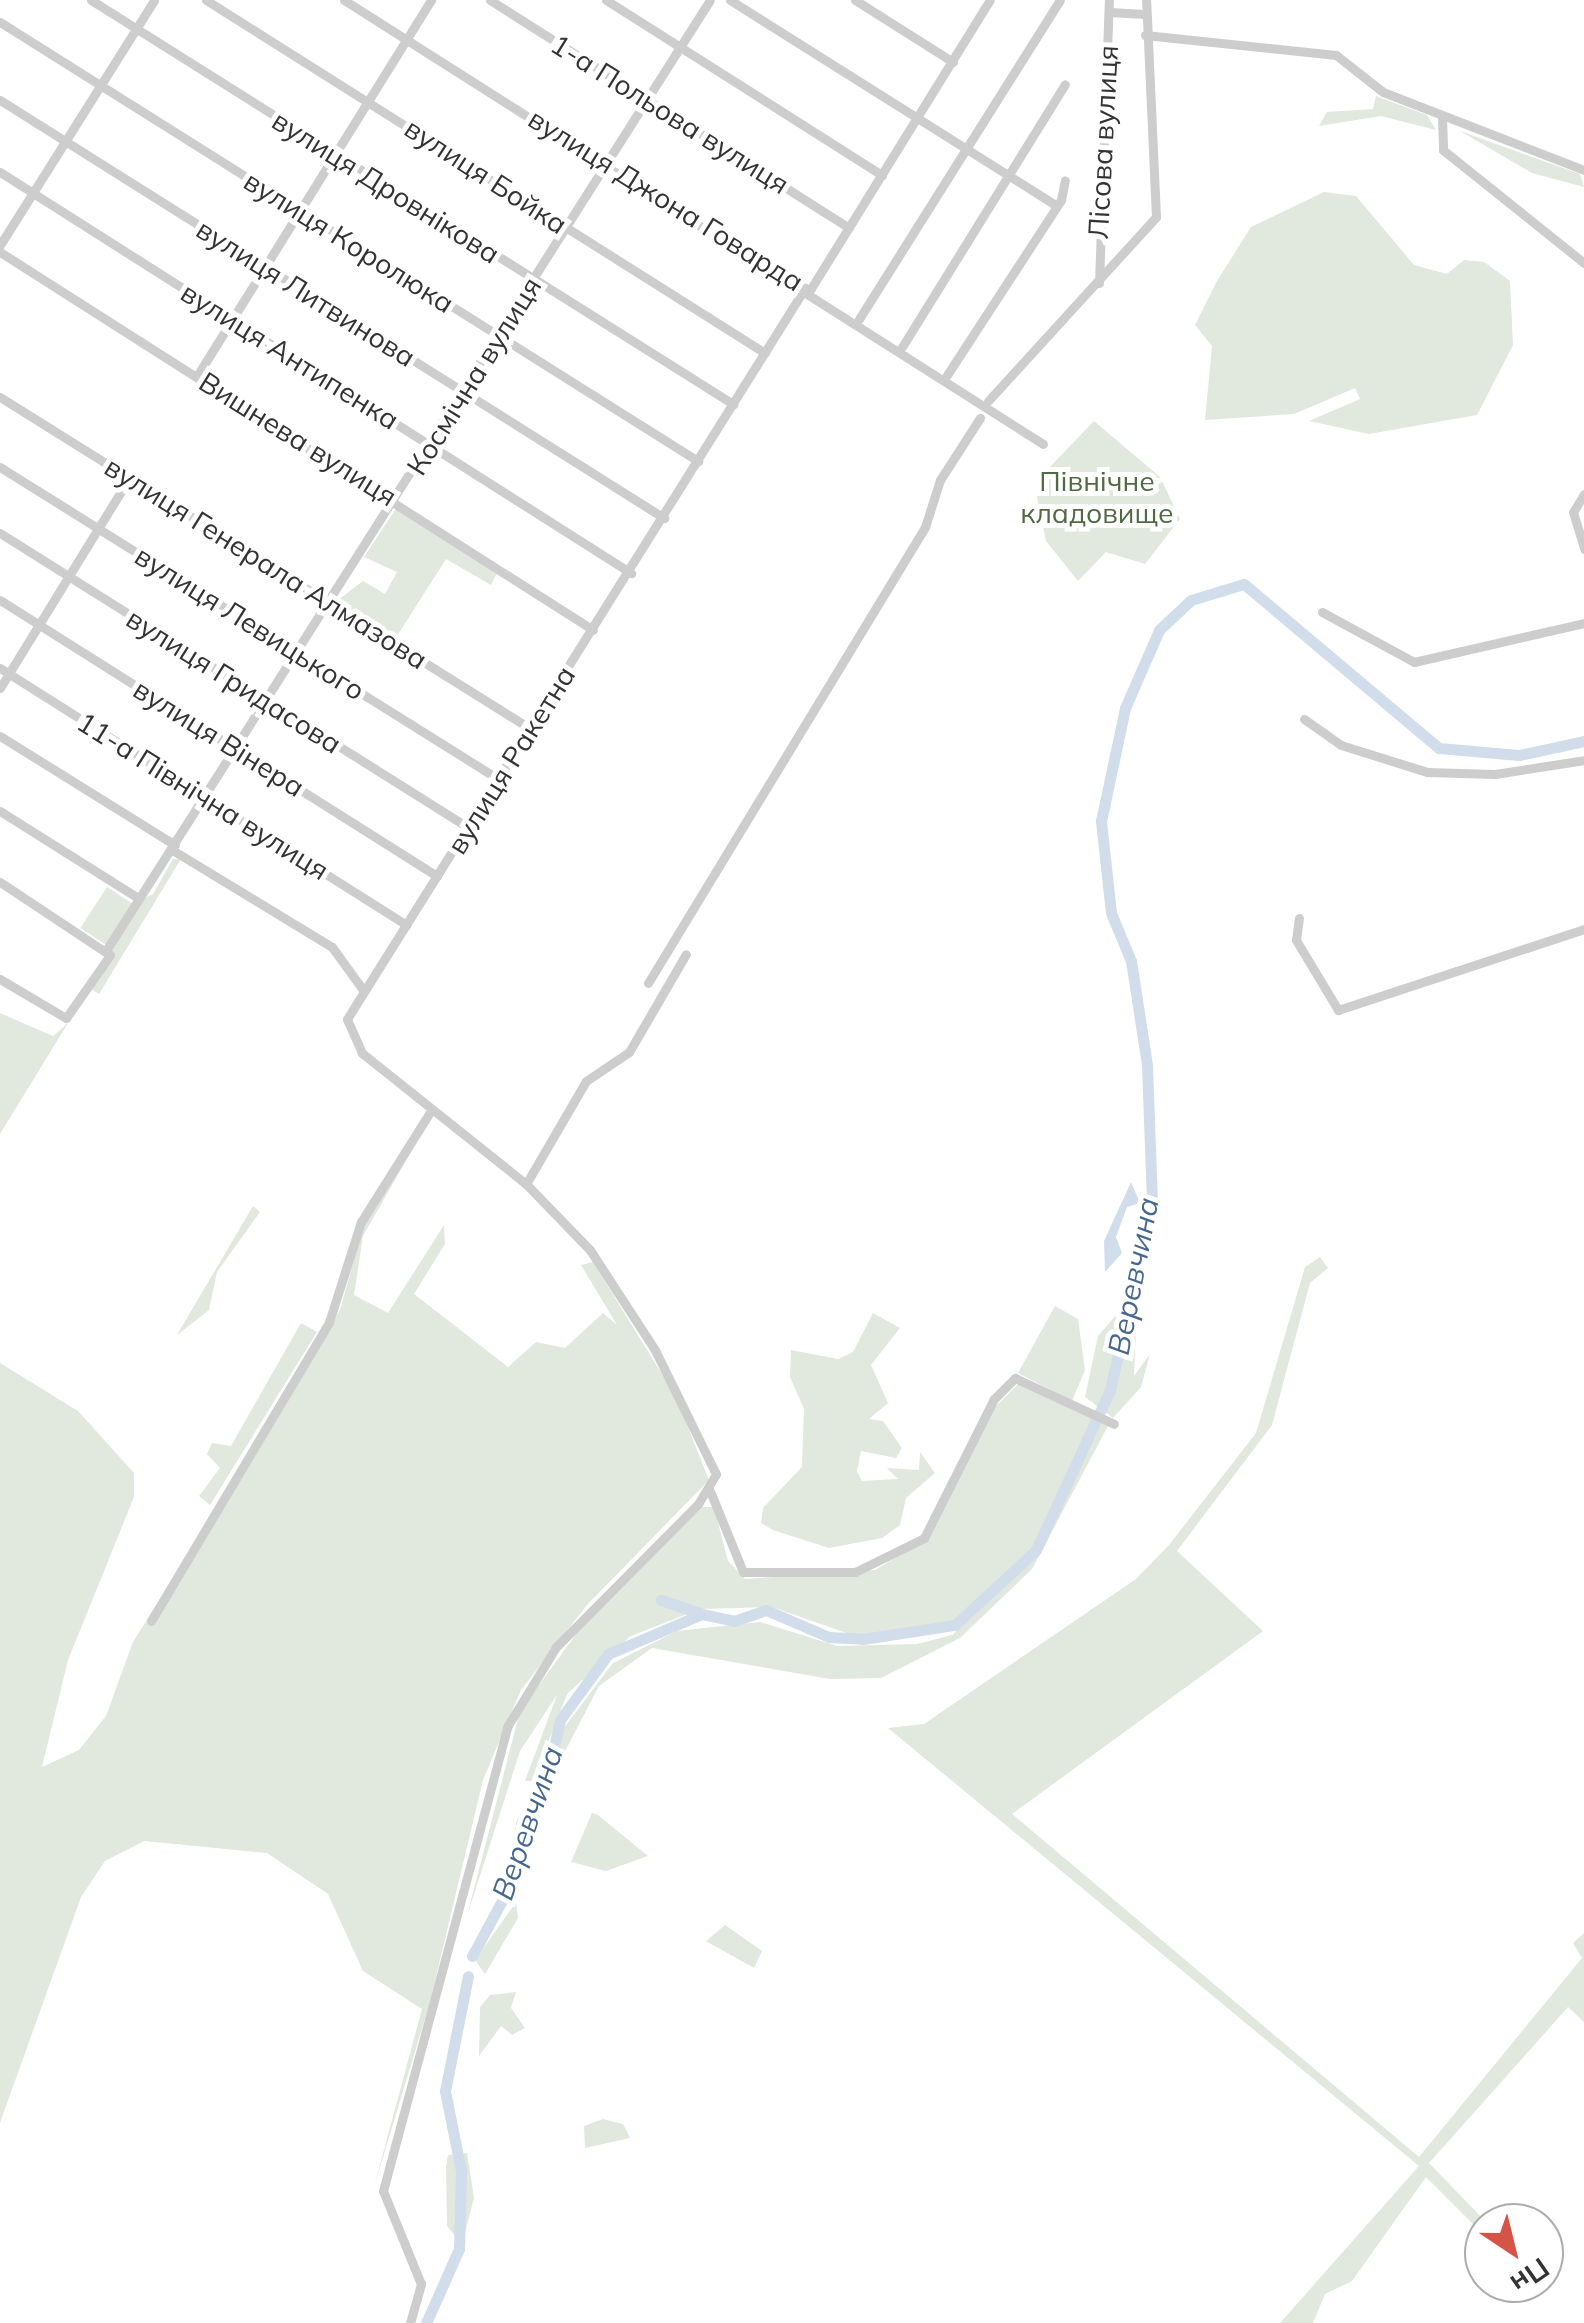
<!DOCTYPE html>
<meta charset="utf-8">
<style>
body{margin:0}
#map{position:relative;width:1584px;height:2323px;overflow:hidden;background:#fff;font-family:Mulish,sans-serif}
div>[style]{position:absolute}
.green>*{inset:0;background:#e1e8dd;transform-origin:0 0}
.water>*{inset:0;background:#d1ddeb}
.river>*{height:11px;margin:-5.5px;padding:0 5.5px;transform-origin:5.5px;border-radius:5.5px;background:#d1ddeb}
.minor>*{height:9px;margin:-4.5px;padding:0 4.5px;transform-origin:4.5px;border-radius:4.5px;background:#cdcdcd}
span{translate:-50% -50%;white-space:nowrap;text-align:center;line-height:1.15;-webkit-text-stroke:10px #fff;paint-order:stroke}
.street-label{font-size:28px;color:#333}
.park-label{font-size:28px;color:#506b43}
.water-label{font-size:30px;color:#47688e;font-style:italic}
.north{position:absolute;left:1464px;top:2203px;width:100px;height:100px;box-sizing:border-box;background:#fff;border:2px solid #adadad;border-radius:50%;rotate:145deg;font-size:28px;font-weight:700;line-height:40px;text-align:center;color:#333}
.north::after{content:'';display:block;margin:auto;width:35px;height:45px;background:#d65348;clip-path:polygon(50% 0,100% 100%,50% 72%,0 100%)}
</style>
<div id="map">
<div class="green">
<div style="clip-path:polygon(1376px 96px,1427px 115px,1436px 130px,1381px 116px,1319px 126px,1327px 112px,1373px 109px)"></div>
<div style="clip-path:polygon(1460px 131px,1580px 174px,1584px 187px,1532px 173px)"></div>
<div style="clip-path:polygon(1324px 192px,1356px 196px,1414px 265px,1447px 274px,1464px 260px,1484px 262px,1510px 281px,1513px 345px,1477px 415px,1369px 434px,1309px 421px,1360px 399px,1355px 388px,1294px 414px,1205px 420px,1212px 346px,1195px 325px,1217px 281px,1251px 227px)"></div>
<div style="clip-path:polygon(1094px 421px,1160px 477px,1180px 519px,1145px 564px,1106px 552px,1078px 581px,1046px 541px,1037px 497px,1047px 470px)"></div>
<div style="clip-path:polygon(397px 507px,497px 573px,491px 585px,446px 559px,397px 636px,406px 648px,334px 603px,363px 581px,385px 594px,397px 572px,364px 557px)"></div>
<div style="clip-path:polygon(173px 859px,181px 859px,99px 994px,91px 989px,137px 902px,153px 894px)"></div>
<div style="left:107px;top:887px;width:31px;height:49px;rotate:33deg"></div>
<div style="clip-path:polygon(0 1013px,53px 1036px,68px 1023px,0 1134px)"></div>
<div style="clip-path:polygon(428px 1122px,363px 1236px,354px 1295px,388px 1313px,444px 1225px,445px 1244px,414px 1294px,508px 1367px,536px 1342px,565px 1348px,603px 1313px,617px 1325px,581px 1265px,593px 1262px,676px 1397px,709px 1480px,587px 1605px,521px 1690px,483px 1780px,430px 2002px,374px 2187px,422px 2009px,363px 1971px,328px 1894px,267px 1853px,144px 1841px,105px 1861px,81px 1897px,0 2123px,0 1363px,78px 1411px,134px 1473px,134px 1497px,68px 1660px,42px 1767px,79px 1750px,106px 1716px,133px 1642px,340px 1310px,365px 1220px)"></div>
<div style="clip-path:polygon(253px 1206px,260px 1212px,217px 1272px,209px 1310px,177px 1335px)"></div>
<div style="clip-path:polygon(1320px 1257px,1328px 1268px,1310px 1283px,1272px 1425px,1177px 1551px,1263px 1631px,1012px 1814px,1419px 2157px,1582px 1958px,1573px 1943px,1584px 1933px,1584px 2022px,1568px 2007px,1429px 2163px,1487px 2223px,1484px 2235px,1426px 2177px,1352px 2281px,1325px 2294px,1313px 2323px,1280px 2323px,1419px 2166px,888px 1728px,924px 1724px,1136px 1579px,1169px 1545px,1256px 1433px,1305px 1267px)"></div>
<div style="clip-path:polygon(1055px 1306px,1078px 1319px,1085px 1370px,1072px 1401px,1018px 1373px)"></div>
<div style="clip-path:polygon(873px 1313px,900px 1328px,871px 1365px,888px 1403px,869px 1419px,883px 1421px,902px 1448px,896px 1458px,861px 1451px,857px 1471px,862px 1481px,898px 1479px,887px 1468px,919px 1470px,920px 1452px,935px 1473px,906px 1498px,900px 1525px,882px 1538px,829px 1548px,773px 1530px,761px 1523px,763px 1508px,802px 1467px,804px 1409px,790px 1377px,791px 1350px,838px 1359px,853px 1352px)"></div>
<div style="clip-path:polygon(1118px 1313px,1136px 1331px,1134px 1376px,1150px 1354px,1141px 1387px,1113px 1418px,1085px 1397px,1098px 1336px)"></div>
<div style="clip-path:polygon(301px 1323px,317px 1332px,210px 1505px,199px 1496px,220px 1468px,207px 1454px,212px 1443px,231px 1446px)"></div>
<div style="clip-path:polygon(1018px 1384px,1108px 1426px,1032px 1569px,960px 1638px,881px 1678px,830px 1679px,652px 1648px,599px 1686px,562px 1757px,550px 1746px,613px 1663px,677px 1631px,760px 1622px,837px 1646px,917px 1644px,952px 1635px,999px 1592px,942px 1627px,855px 1636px,772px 1607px,700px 1609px,631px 1636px,567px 1694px,533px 1781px,525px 1781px,557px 1695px,520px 1751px,467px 1916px,520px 1711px,582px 1626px,702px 1507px,714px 1507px,728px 1561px,745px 1579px,875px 1570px,928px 1538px,993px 1409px)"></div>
<div style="clip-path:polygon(592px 1813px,598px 1815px,648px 1856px,606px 1871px,571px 1862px)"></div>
<div style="clip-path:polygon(516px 1902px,518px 1918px,485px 1974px,475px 1960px)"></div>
<div style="clip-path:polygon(725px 1925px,762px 1951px,754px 1968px,706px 1941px)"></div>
<div style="clip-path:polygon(516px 1992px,511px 2008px,525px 2028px,512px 2035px,501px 2026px,479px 2056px,480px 2007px,490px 1995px)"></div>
<div style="clip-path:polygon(603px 2119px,623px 2124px,630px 2138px,585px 2148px,584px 2126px)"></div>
<div style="clip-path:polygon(467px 2153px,474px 2198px,462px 2244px,447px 2226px,446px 2166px,448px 2155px)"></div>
</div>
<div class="water">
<div style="clip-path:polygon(1131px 1182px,1140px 1203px,1127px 1207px,1116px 1237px,1122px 1253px,1105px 1272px,1104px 1241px)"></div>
</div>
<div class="river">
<div style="left:661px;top:1600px;width:41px;rotate:18.4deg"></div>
<div style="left:472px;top:1956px;width:84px;rotate:-61.6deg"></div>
<div style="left:512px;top:1882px;width:59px;rotate:-81.2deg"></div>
<div style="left:521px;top:1824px;width:62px;rotate:-63deg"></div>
<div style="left:549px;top:1769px;width:50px;rotate:-77.3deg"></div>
<div style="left:560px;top:1720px;width:82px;rotate:-54deg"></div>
<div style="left:608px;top:1654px;width:102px;rotate:-23.1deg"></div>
<div style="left:702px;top:1614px;width:33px;rotate:12deg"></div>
<div style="left:734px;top:1621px;width:34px;rotate:-19deg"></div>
<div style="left:766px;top:1610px;width:69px;rotate:23.2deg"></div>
<div style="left:829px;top:1637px;width:34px;rotate:3deg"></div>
<div style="left:863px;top:1639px;width:93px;rotate:-8.7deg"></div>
<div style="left:955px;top:1625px;width:110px;rotate:-42.8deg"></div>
<div style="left:1036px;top:1550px;width:176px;rotate:-65.2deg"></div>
<div style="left:1110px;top:1390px;width:193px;rotate:-77.4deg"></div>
<div style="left:1152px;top:1202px;width:137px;rotate:-92.1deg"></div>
<div style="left:1147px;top:1065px;width:105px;rotate:-98.7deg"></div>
<div style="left:1131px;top:961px;width:52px;rotate:-112.6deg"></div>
<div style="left:1111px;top:913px;width:93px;rotate:-96.2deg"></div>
<div style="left:1101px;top:821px;width:116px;rotate:-78deg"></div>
<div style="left:1125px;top:708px;width:85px;rotate:-66.4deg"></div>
<div style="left:1159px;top:630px;width:44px;rotate:-43.2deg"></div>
<div style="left:1191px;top:600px;width:55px;rotate:-16.8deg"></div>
<div style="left:1244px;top:584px;width:255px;rotate:40.1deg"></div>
<div style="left:1439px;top:748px;width:80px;rotate:5deg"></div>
<div style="left:1519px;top:755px;width:66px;rotate:-12.2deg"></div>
<div style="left:426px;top:2323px;width:81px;rotate:-66deg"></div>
<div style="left:459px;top:2249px;width:78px;rotate:-88.5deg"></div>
<div style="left:461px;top:2171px;width:82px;rotate:-101.3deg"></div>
<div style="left:445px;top:2091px;width:117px;rotate:-78.7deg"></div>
</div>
<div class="minor">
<div style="left:91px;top:0;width:759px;rotate:32.18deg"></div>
<div style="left:206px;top:0;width:661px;rotate:32.27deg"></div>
<div style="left:344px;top:0;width:828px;rotate:32.42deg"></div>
<div style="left:490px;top:0;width:425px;rotate:32.4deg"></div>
<div style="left:606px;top:0;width:327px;rotate:32.4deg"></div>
<div style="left:730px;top:0;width:383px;rotate:32.2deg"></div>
<div style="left:855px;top:0;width:116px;rotate:32.3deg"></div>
<div style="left:1109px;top:12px;width:36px;rotate:3deg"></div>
<div style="left:0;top:22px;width:825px;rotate:32.17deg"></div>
<div style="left:1145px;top:35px;width:192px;rotate:6deg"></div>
<div style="left:1336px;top:55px;width:60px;rotate:38.2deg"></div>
<div style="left:1383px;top:92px;width:216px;rotate:21.2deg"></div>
<div style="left:0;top:100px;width:785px;rotate:32.19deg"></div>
<div style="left:1442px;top:118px;width:32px;rotate:88deg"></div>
<div style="left:1443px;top:150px;width:181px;rotate:38.7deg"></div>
<div style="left:0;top:172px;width:748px;rotate:32.44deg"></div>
<div style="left:0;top:245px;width:289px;rotate:-57.8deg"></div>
<div style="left:0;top:252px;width:703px;rotate:32.51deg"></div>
<div style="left:1099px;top:283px;width:283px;rotate:-88deg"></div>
<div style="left:810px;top:290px;width:341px;rotate:-58.2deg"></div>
<div style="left:859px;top:319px;width:377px;rotate:-57.8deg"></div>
<div style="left:902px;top:347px;width:309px;rotate:-58.2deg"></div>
<div style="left:947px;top:375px;width:209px;rotate:-56.9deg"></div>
<div style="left:1061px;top:200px;width:20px;rotate:-79deg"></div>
<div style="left:197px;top:376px;width:443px;rotate:-58.1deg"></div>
<div style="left:0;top:397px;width:626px;rotate:32.02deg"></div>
<div style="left:988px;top:401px;width:249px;rotate:-47.6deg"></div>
<div style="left:1156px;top:217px;width:217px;rotate:-92.6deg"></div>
<div style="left:0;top:467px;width:590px;rotate:32.05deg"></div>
<div style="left:1584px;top:494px;width:21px;rotate:121deg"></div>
<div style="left:1573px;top:512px;width:39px;rotate:73deg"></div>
<div style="left:0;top:533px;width:554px;rotate:32.17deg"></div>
<div style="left:0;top:600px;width:517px;rotate:32.28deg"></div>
<div style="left:1322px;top:612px;width:105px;rotate:28.5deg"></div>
<div style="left:1414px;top:662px;width:174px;rotate:-12.9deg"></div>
<div style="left:0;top:668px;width:481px;rotate:32.3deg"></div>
<div style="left:0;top:688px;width:248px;rotate:-58.4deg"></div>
<div style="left:1304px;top:719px;width:45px;rotate:35.1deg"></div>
<div style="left:1341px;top:745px;width:90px;rotate:17.4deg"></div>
<div style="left:1427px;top:772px;width:68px;rotate:1.7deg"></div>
<div style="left:1495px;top:774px;width:90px;rotate:-8.9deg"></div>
<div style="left:0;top:736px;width:206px;rotate:31.9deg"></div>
<div style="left:0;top:811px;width:163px;rotate:32.2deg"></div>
<div style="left:174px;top:851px;width:185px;rotate:31.3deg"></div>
<div style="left:332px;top:947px;width:53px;rotate:54.2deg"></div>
<div style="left:0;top:882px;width:132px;rotate:33.6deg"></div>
<div style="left:110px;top:955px;width:77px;rotate:124.9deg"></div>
<div style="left:66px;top:1018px;width:77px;rotate:-149.4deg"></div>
<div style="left:1299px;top:918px;width:22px;rotate:98deg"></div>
<div style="left:1296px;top:940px;width:82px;rotate:59deg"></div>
<div style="left:1338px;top:1010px;width:259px;rotate:-18.2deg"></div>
<div style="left:107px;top:949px;width:1124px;rotate:-57.57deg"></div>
<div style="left:648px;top:983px;width:534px;rotate:-58.72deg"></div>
<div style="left:925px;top:527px;width:49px;rotate:-72.3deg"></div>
<div style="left:940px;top:480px;width:74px;rotate:-57.2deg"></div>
<div style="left:526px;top:1184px;width:119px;rotate:-59.8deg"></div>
<div style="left:586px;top:1081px;width:52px;rotate:-34deg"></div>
<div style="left:629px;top:1052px;width:113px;rotate:-59.8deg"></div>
<div style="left:710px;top:1491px;width:87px;rotate:67.8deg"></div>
<div style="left:743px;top:1572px;width:112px"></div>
<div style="left:855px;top:1572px;width:77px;rotate:-26.2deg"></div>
<div style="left:924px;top:1538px;width:156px;rotate:-63.3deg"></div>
<div style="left:994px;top:1399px;width:30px;rotate:-45deg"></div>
<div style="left:1015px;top:1378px;width:109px;rotate:24.9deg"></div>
<div style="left:151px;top:1621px;width:348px;rotate:-59.2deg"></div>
<div style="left:329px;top:1322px;width:105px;rotate:-72.3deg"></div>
<div style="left:361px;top:1222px;width:133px;rotate:-57.9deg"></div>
<div style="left:410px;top:2323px;width:41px;rotate:-74.2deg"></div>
<div style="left:421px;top:2284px;width:100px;rotate:-112.2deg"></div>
<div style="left:383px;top:2191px;width:480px;rotate:-75deg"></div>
<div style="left:507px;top:1727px;width:94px;rotate:-58.5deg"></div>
<div style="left:556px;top:1647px;width:202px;rotate:-45.2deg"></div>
<div style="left:698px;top:1504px;width:35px;rotate:-59deg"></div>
<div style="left:716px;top:1474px;width:138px;rotate:-116.2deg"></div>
<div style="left:655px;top:1350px;width:119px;rotate:-123deg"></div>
<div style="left:590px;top:1250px;width:92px;rotate:-134.1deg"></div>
<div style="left:526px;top:1184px;width:210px;rotate:-141.4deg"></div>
<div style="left:362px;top:1053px;width:37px;rotate:-114deg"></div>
<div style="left:347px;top:1019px;width:863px;rotate:-57.93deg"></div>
</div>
<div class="street-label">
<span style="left:670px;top:114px;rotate:32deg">1-а Польова вулиця</span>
<span style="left:1103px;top:142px;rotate:-87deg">Лісова вулиця</span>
<span style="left:486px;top:176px;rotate:33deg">вулиця Бойка</span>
<span style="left:386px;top:187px;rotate:32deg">вулиця Дровнікова</span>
<span style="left:666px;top:200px;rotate:32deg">вулиця Джона Говарда</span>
<span style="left:349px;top:242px;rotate:32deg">вулиця Королюка</span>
<span style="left:306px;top:293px;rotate:32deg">вулиця Литвинова</span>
<span style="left:290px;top:356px;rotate:32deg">вулиця Антипенка</span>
<span style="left:474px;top:376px;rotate:-58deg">Космічна вулиця</span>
<span style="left:298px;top:439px;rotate:32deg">Вишнева вулиця</span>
<span style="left:266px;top:563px;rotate:32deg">вулиця Генерала Алмазова</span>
<span style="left:250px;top:623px;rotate:32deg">вулиця Левицького</span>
<span style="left:234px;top:681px;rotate:32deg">вулиця Гридасова</span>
<span style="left:219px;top:738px;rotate:32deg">вулиця Вінера</span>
<span style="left:511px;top:760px;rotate:-58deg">вулиця Ракетна</span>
<span style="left:203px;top:796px;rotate:32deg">11-а Північна вулиця</span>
</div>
<div class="park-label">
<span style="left:1097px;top:497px">Північне<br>кладовище</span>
</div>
<div class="water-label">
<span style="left:1133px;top:1276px;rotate:-79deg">Веревчина</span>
<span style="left:527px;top:1823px;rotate:-71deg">Веревчина</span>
</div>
<div class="north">Пн</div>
</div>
